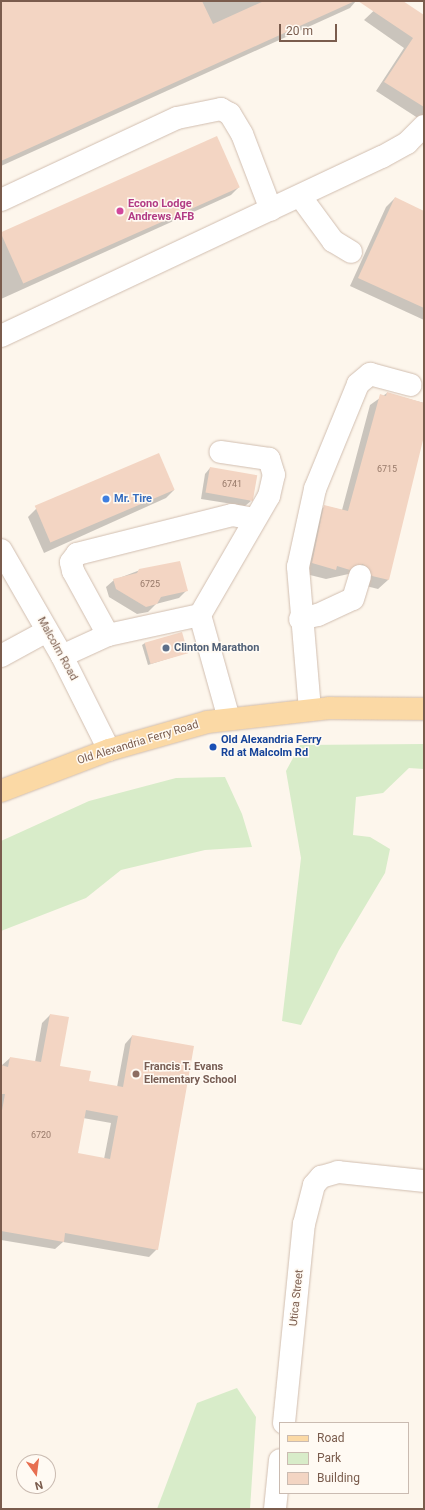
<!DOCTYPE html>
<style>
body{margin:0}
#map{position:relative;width:425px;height:1510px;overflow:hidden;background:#fdf6ec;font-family:Roboto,sans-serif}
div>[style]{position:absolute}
.green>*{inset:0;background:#d8ecc9}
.shadow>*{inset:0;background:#0003}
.building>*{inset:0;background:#f3d5c3;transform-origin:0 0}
.roads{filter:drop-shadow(0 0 1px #d1beb0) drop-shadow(0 0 1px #d1beb0)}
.minor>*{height:22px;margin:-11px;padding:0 11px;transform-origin:11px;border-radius:11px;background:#fff}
.major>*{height:22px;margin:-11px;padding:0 11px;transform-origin:11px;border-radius:11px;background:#fbd9a5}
.dots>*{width:11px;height:11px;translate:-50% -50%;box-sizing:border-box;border:2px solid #fffaf3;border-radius:50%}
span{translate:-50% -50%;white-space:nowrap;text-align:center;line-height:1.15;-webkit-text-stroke:3px #fffaf3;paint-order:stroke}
.number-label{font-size:9px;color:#987a6a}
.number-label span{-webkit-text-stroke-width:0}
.hotel-label{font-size:11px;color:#b23c85;font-weight:700}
.left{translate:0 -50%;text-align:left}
.shop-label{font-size:11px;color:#366cbe;font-weight:700}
.service-label{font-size:11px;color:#4e5e75;font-weight:700}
.street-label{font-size:11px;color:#7a5c4d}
.transit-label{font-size:11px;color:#164399;font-weight:700}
.education-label{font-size:11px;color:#785e54;font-weight:700}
.frame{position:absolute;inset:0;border:2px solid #7a5c4d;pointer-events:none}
.legend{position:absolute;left:279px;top:1422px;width:130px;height:72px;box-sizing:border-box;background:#fffaf3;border:1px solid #cabbb1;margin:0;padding:5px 7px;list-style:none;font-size:12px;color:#7a5c4d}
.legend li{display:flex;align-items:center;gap:8px;height:20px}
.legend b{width:20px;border:1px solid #cabbb1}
.north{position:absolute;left:16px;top:1454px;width:40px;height:40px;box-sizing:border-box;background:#fffaf3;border:1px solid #cabbb1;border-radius:50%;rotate:166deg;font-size:11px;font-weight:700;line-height:16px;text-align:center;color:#7a5c4d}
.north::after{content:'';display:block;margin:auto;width:14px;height:18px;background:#e76f51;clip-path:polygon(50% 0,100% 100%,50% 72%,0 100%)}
.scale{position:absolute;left:279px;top:24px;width:58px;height:18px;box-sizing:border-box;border:2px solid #7a5c4d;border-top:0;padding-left:5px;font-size:12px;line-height:14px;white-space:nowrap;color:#7a5c4d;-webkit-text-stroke:3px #fffaf3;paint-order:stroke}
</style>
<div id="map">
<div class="green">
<div style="clip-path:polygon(424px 744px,424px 769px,409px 768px,383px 793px,356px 797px,353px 835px,370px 837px,390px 849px,385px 873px,339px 950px,301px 1025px,282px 1021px,301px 858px,286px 771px,300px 745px)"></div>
<div style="clip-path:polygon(225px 777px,242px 814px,252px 847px,205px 850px,121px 870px,86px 898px,1px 931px,1px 841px,89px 801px,176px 778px)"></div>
<div style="clip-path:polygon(237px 1388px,256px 1417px,250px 1509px,157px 1509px,197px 1403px)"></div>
</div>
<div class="shadow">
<div style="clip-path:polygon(1px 1px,356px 1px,350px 8px,1px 166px)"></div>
<div style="clip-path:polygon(384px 1px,396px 1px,424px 18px,424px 122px,376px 91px,404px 48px,364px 20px)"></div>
<div style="clip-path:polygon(239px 187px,231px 195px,1px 299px,1px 235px)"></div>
<div style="clip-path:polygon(395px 198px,424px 212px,424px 320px,350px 286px,386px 207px)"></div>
<div style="clip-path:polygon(387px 393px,424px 403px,424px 423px,388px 580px,378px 589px,362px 585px,353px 573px,326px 579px,302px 573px,315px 515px,325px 506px,342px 510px,370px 405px)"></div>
<div style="clip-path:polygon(158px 455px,174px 490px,166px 498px,44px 553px,28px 517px,36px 509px)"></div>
<div style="clip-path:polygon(210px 468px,251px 501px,245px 506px,201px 499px,205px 474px)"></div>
<div style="clip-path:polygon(140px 570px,187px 590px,179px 598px,156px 604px,148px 612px,137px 614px,109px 597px,106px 587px,114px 580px)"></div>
<div style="clip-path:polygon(145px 643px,186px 653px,148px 665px,142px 645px)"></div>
<div style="clip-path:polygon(evenodd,50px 1015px,59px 1067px,88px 1082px,117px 1087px,125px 1044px,132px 1036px,157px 1249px,149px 1257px,63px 1242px,55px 1249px,1px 1240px,1px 1066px,10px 1058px,35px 1062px,42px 1023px,50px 1015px,83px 1118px,111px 1123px,104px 1159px,77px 1154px,83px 1118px)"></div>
</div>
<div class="building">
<div style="clip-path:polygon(1px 1px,202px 1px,213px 24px,264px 1px,355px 1px,1px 161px)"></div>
<div style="clip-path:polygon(358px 1px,403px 1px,424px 15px,424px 107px,384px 82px,413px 38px)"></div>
<div style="left:217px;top:136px;width:56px;height:237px;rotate:66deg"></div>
<div style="clip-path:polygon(395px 197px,424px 211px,424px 308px,358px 278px)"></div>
<div style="clip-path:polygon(387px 392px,424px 403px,424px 436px,389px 580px,372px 576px,363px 564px,350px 570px,337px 566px,336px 570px,312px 563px,324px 505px,348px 511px,380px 394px,386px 396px)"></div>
<div style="left:159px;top:453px;width:40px;height:135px;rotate:67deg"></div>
<div style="left:210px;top:467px;width:48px;height:26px;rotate:10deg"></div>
<div style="clip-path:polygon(180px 561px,188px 591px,161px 597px,157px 604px,146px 607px,116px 589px,113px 579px,137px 573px,139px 569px)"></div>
<div style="left:182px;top:632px;width:22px;height:39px;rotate:74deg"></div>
<div style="clip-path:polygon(evenodd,50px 1014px,69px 1017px,60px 1066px,91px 1071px,89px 1081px,123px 1087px,132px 1035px,194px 1046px,158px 1250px,65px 1233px,64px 1242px,1px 1231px,1px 1116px,5px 1094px,1px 1094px,1px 1065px,8px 1067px,10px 1057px,41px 1062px,50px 1014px,86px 1110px,118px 1116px,110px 1159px,78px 1153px,86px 1110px)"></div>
</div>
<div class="roads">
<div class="minor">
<div style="left:300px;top:196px;width:56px;rotate:53.7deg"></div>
<div style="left:333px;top:241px;width:21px;rotate:31deg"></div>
<div style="left:1px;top:200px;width:194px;rotate:-25deg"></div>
<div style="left:177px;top:118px;width:45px;rotate:-11.6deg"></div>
<div style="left:221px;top:109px;width:10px;rotate:29deg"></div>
<div style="left:230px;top:114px;width:23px;rotate:59deg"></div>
<div style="left:242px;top:134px;width:81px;rotate:69.1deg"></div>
<div style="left:1px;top:336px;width:421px;rotate:-25.2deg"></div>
<div style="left:382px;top:157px;width:29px;rotate:-29deg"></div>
<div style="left:407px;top:143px;width:24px;rotate:-45deg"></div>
<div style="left:1px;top:550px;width:122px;rotate:60.1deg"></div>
<div style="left:62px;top:656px;width:105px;rotate:63.4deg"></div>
<div style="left:200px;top:615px;width:138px;rotate:-59.9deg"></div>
<div style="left:269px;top:496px;width:22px;rotate:-77deg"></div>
<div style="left:274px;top:475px;width:17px;rotate:-107deg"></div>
<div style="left:269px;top:459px;width:49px;rotate:-171.7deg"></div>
<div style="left:300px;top:619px;width:18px;rotate:-13deg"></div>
<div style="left:318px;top:615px;width:38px;rotate:-25deg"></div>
<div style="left:353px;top:599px;width:24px;rotate:-73deg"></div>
<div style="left:108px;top:635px;width:94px;rotate:-12.3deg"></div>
<div style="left:200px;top:615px;width:108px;rotate:74.4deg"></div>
<div style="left:1px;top:656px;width:52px;rotate:-28.5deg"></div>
<div style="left:62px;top:656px;width:51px;rotate:-24.5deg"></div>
<div style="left:108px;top:635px;width:73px;rotate:-118.7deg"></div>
<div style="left:73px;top:571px;width:9px;rotate:-103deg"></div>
<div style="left:71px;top:562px;width:10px;rotate:-53deg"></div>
<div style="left:77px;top:554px;width:160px;rotate:-14.1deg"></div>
<div style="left:232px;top:515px;width:22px;rotate:10deg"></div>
<div style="left:310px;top:710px;width:144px;rotate:-94.8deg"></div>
<div style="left:298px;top:567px;width:80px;rotate:-77.7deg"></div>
<div style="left:315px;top:489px;width:113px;rotate:-67.7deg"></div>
<div style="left:358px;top:384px;width:16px;rotate:-40deg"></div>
<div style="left:370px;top:374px;width:42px;rotate:15deg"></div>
<div style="left:284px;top:1423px;width:200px;rotate:-84.3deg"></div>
<div style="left:304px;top:1224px;width:40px;rotate:-75.6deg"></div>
<div style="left:314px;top:1185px;width:11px;rotate:-49deg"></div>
<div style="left:321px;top:1177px;width:18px;rotate:-16deg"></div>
<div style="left:338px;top:1172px;width:86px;rotate:6deg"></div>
<div style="left:275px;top:1509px;width:49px;rotate:-84.2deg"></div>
</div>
<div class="major">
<div style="left:1px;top:791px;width:116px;rotate:-20.8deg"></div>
<div style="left:109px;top:750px;width:102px;rotate:-15.9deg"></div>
<div style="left:207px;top:722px;width:123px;rotate:-6.5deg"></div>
<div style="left:329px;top:708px;width:95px;rotate:0.6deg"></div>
</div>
</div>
<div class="dots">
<div style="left:120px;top:211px;background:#d1479c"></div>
<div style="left:106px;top:499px;background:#3f7fe0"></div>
<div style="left:166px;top:648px;background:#5c6f8a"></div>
<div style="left:213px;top:747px;background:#1a4fb4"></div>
<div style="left:136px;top:1074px;background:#8d6e63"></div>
</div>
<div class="number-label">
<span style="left:387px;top:469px">6715</span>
<span style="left:232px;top:484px">6741</span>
<span style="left:150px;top:584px">6725</span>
<span style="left:41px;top:1135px">6720</span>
</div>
<div class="hotel-label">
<span class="left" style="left:128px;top:211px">Econo Lodge<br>Andrews AFB</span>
</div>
<div class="shop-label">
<span class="left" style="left:114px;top:499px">Mr. Tire</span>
</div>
<div class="service-label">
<span class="left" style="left:174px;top:648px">Clinton Marathon</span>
</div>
<div class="street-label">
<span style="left:57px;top:649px;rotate:61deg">Malcolm Road</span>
<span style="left:138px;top:743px;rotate:-17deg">Old Alexandria Ferry Road</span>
<span style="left:297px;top:1298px;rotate:-84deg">Utica Street</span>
</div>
<div class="transit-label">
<span class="left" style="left:221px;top:747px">Old Alexandria Ferry<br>Rd at Malcolm Rd</span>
</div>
<div class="education-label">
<span class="left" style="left:144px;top:1074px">Francis T. Evans<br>Elementary School</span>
</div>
<div class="frame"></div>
<ul class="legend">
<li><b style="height:5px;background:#fbd9a5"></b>Road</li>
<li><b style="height:11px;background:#d8ecc9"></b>Park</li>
<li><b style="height:11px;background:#f3d5c3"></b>Building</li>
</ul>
<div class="north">N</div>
<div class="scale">20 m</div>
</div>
